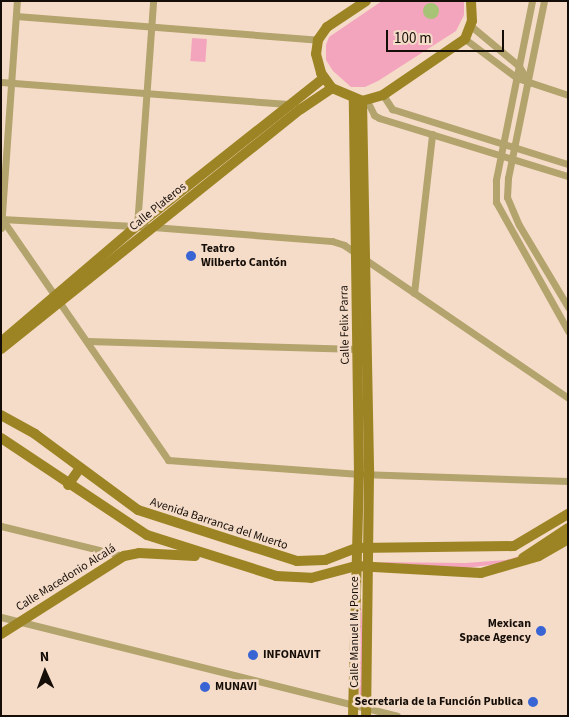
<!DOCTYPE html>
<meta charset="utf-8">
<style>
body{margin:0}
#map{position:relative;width:569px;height:717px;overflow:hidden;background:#f5dcc8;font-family:"Source Sans 3",sans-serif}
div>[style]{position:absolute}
.green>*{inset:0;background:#f4a5be;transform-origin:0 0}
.water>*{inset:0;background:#a7c376}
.round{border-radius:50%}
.street>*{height:7px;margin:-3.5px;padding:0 3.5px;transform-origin:3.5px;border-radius:3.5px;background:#b3a36d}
.secondary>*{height:10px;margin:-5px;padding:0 5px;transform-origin:5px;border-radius:5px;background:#9c8424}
.dots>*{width:14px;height:14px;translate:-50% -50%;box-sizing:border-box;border:2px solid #f5dcc8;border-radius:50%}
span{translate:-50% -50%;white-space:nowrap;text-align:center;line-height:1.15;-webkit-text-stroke:5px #f5dcc8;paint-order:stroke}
.street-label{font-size:12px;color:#150d07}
.poi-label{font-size:12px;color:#150d07;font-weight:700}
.left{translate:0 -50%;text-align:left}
.right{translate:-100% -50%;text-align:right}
.frame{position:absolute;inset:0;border:2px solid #150d07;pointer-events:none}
.north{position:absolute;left:20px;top:647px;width:50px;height:50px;-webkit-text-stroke:4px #f5dcc8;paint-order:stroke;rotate:358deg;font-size:14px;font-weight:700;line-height:20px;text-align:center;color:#150d07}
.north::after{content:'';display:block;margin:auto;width:18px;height:22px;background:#150d07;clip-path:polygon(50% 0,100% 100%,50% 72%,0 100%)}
.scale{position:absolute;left:386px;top:30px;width:118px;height:22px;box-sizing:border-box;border:2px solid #150d07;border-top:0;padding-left:6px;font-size:15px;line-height:18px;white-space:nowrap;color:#150d07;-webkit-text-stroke:4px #f5dcc8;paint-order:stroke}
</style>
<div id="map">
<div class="green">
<div style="clip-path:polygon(382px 1px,464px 1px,464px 15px,456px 31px,378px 81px,365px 87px,351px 87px,333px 71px,326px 60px,326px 45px,329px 37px)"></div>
<div style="left:192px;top:38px;width:15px;height:23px;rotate:4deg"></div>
<div style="clip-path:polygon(530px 553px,523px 561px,466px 568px,374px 562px,465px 563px,506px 560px)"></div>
<div style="clip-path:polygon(354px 585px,360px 585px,367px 700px,360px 701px)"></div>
</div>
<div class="water">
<div class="round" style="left:423px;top:3px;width:16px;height:16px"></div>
</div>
<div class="street">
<div style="left:532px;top:1px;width:183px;rotate:101.4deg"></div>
<div style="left:496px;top:180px;width:22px;rotate:90deg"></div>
<div style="left:496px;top:202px;width:148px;rotate:60.8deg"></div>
<div style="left:544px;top:1px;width:181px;rotate:101.5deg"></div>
<div style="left:508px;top:178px;width:19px;rotate:93deg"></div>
<div style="left:507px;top:197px;width:30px;rotate:67deg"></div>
<div style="left:519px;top:225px;width:96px;rotate:59.1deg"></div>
<div style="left:16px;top:16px;width:303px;rotate:4.5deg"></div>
<div style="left:471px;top:26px;width:62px;rotate:39.8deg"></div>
<div style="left:519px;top:66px;width:20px;rotate:60deg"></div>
<div style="left:465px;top:39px;width:65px;rotate:36.9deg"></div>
<div style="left:517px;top:78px;width:54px;rotate:18.4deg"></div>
<div style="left:1px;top:82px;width:288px;rotate:4.4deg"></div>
<div style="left:383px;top:95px;width:17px;rotate:57deg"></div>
<div style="left:392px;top:109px;width:184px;rotate:17.4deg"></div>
<div style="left:367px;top:101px;width:16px;rotate:63deg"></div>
<div style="left:374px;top:115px;width:6px;rotate:31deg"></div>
<div style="left:379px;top:118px;width:198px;rotate:17.1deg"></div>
<div style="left:1px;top:219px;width:152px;rotate:3deg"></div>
<div style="left:153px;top:227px;width:180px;rotate:4.5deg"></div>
<div style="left:332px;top:241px;width:13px;rotate:18deg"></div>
<div style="left:344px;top:245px;width:271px;rotate:34.3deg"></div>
<div style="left:2px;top:219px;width:293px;rotate:55.4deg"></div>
<div style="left:168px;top:460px;width:192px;rotate:4.2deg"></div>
<div style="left:359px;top:474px;width:209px;rotate:1.9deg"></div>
<div style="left:137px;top:226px;width:226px;rotate:-85.9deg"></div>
<div style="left:1px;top:228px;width:228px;rotate:-86deg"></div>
<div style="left:414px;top:293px;width:160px;rotate:-83.5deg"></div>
<div style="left:87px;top:341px;width:271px;rotate:1.7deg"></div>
<div style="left:1px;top:526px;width:127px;rotate:13.7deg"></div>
<div style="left:1px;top:617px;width:408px;rotate:14deg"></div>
</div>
<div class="secondary">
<div style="left:366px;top:1px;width:47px;rotate:146.3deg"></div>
<div style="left:327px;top:27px;width:16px;rotate:125deg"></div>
<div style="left:318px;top:40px;width:14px;rotate:98deg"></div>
<div style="left:316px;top:54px;width:20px;rotate:75deg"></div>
<div style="left:321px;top:73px;width:19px;rotate:54deg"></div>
<div style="left:332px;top:88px;width:33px;rotate:23deg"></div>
<div style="left:362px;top:101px;width:22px;rotate:-16deg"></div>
<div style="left:383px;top:95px;width:99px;rotate:-34.3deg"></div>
<div style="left:465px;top:39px;width:19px;rotate:-69deg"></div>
<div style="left:472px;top:21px;width:20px;rotate:-93deg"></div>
<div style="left:362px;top:101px;width:374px;rotate:88.9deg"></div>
<div style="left:369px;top:475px;width:241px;rotate:90.7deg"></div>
<div style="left:1px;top:342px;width:179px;rotate:-40.5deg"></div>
<div style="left:137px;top:226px;width:238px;rotate:-38.4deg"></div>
<div style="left:1px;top:349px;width:384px;rotate:-38.7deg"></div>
<div style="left:301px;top:109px;width:37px;rotate:-34deg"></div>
<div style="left:1px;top:415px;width:39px;rotate:29deg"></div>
<div style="left:35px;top:434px;width:128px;rotate:36.4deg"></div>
<div style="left:138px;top:510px;width:167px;rotate:17.8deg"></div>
<div style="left:297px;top:561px;width:28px;rotate:-2deg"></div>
<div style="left:325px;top:560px;width:33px;rotate:-21deg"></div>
<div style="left:356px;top:548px;width:158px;rotate:-0.7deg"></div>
<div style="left:514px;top:546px;width:63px;rotate:-30.7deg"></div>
<div style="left:1px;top:438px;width:175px;rotate:33.6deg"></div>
<div style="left:147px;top:535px;width:135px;rotate:17.6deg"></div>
<div style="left:276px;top:576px;width:35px;rotate:3deg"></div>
<div style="left:311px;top:578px;width:47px;rotate:-14.9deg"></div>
<div style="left:356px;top:566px;width:125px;rotate:3.2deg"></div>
<div style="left:481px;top:573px;width:60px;rotate:-16.3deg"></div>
<div style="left:539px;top:556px;width:34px;rotate:-30deg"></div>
<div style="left:68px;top:485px;width:21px;rotate:-55deg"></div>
<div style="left:523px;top:558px;width:54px;rotate:-33.7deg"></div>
<div style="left:1px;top:634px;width:146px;rotate:-32.4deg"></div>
<div style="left:124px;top:556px;width:15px;rotate:-11deg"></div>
<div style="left:139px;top:553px;width:56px;rotate:3.1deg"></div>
<div style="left:353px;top:716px;width:242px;rotate:-88.6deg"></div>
<div style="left:359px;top:474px;width:373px;rotate:-90.8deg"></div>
</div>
<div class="dots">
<div style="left:191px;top:256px;background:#3964d4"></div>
<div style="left:541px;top:631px;background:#3964d4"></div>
<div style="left:253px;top:655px;background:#3964d4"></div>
<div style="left:205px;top:687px;background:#3964d4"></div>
<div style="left:533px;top:702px;background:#3964d4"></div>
</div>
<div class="street-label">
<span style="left:158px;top:207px;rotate:-39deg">Calle Plateros</span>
<span style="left:345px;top:325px;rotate:-91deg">Calle Felix Parra</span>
<span style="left:219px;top:524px;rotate:18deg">Avenida Barranca del Muerto</span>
<span style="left:66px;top:578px;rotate:-32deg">Calle Macedonio Alcalá</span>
<span style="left:355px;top:632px;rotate:-90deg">Calle Manuel M. Ponce</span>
</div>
<div class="poi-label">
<span class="left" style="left:201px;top:256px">Teatro<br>Wilberto Cantón</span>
<span class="right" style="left:531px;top:631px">Mexican<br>Space Agency</span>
<span class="left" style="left:263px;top:655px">INFONAVIT</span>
<span class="left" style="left:215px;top:687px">MUNAVI</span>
<span class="right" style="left:523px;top:702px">Secretaria de la Función Publica</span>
</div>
<div class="frame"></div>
<div class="north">N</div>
<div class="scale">100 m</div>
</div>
